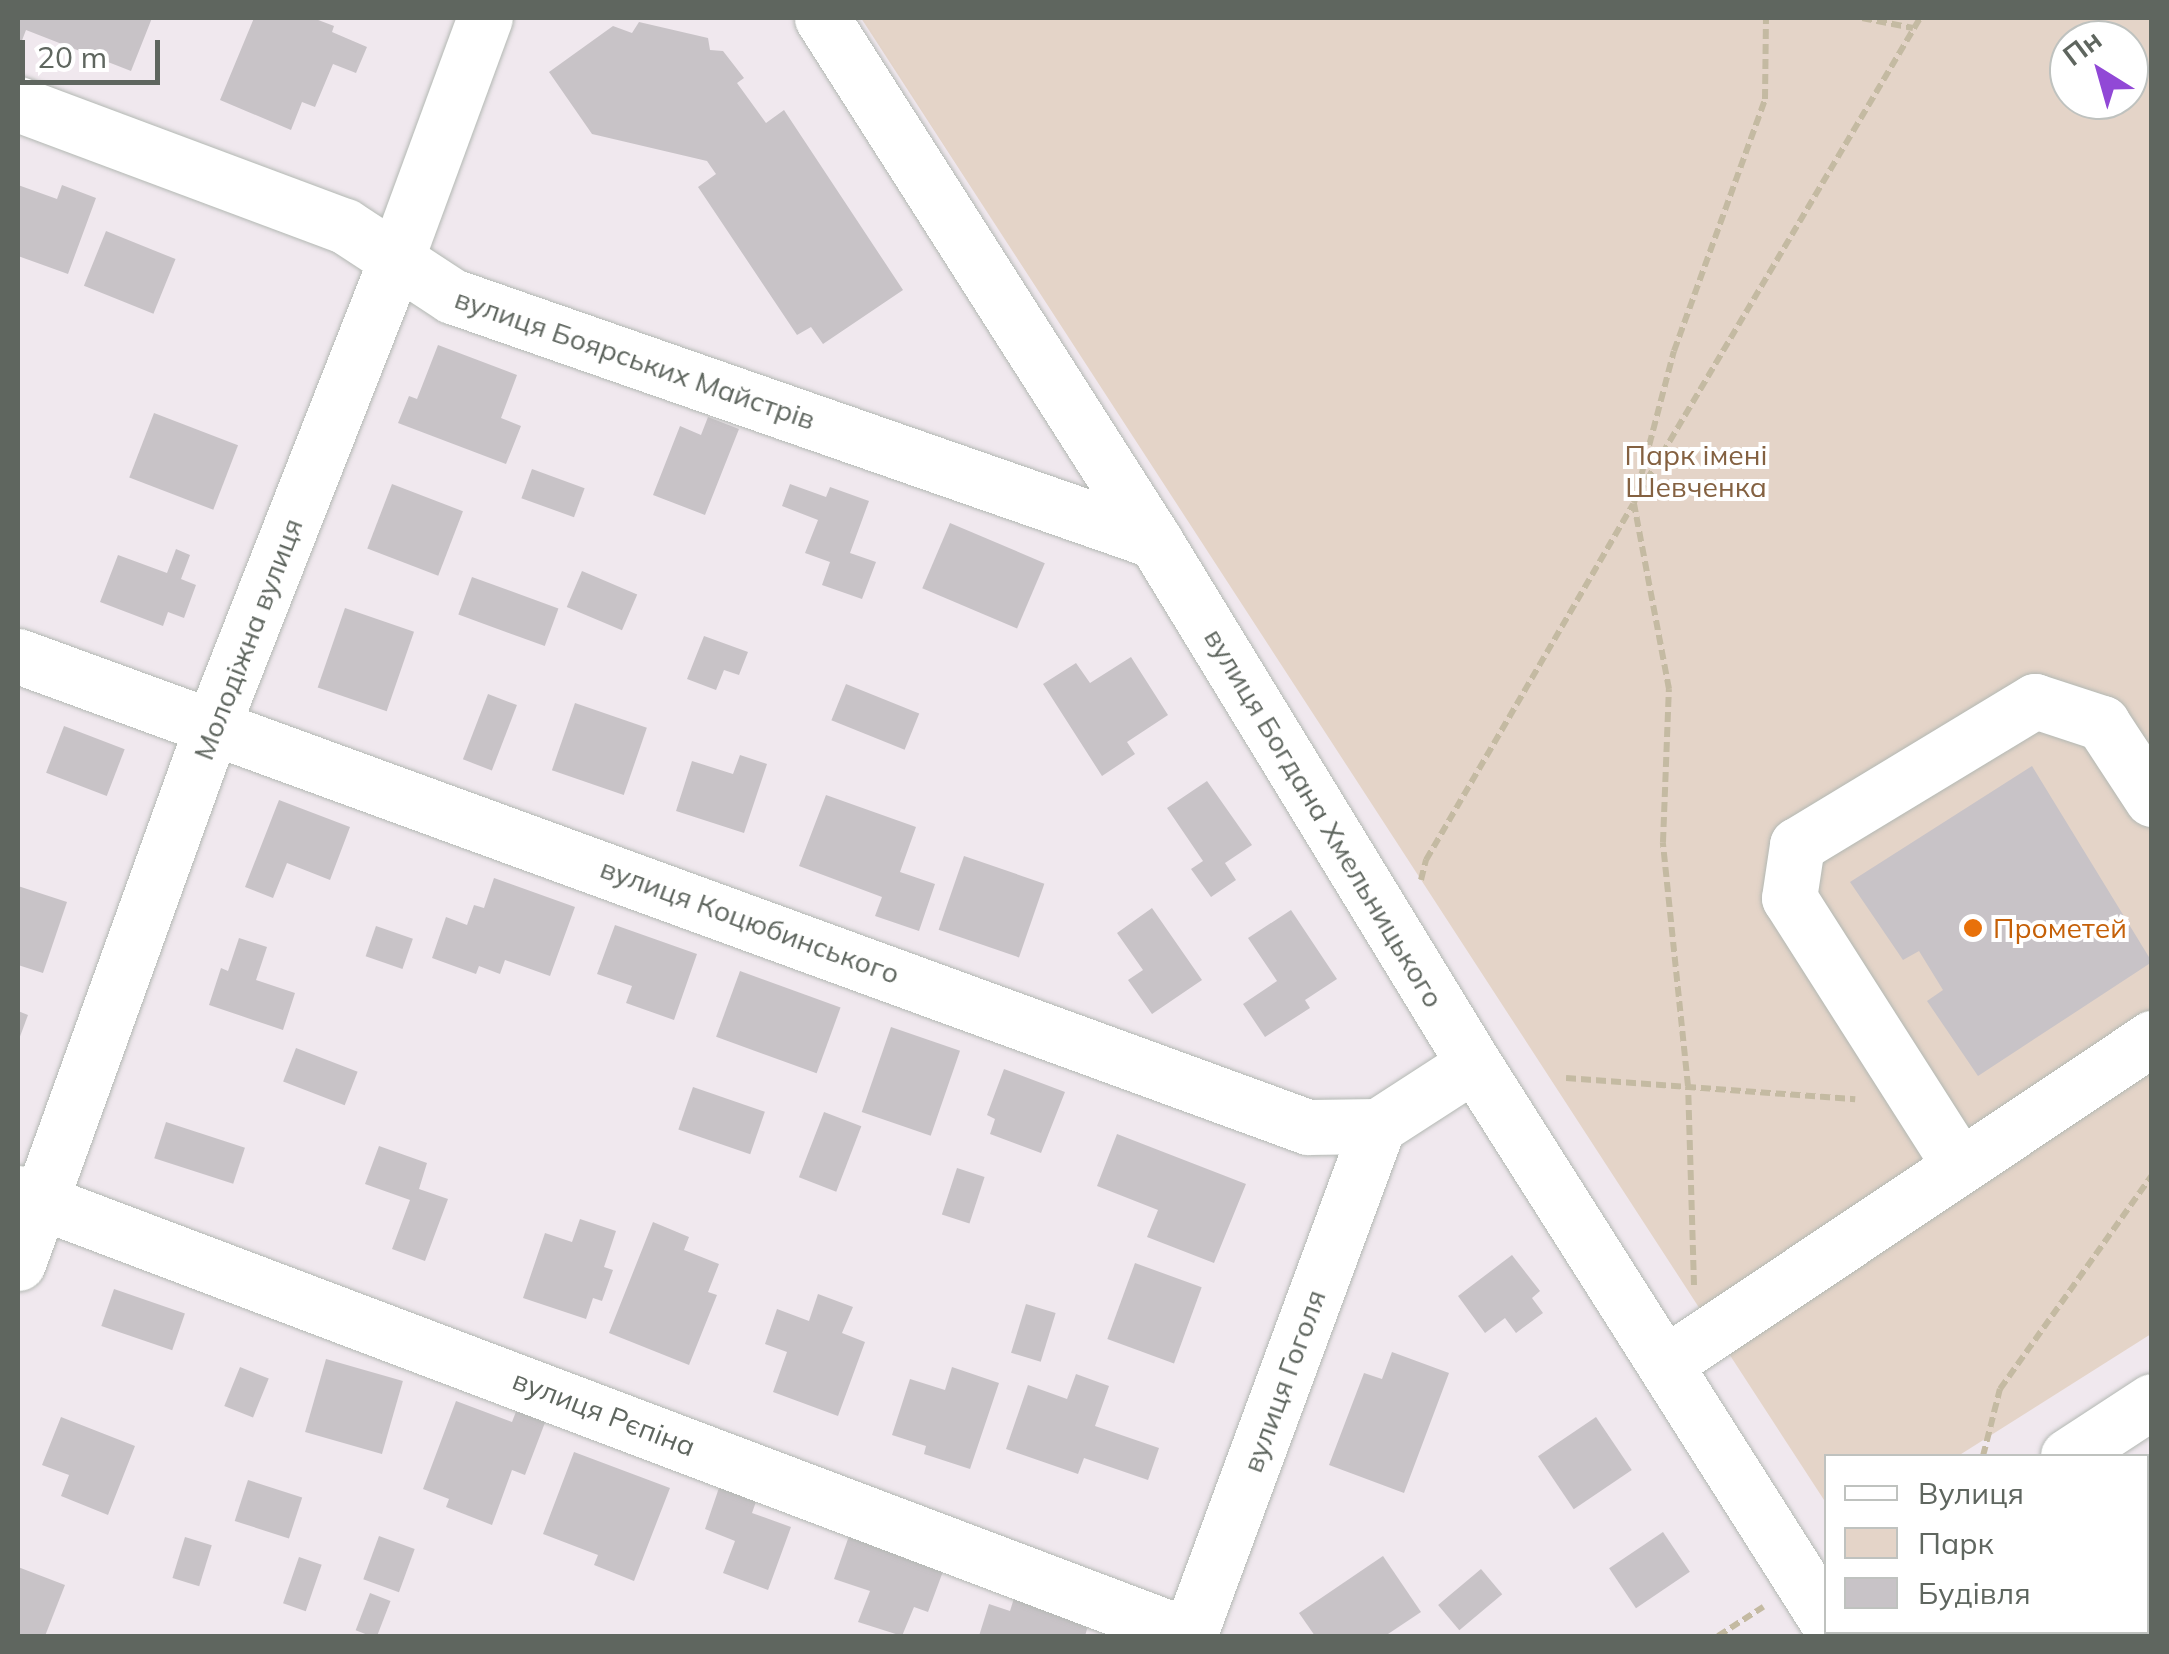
<!DOCTYPE html>
<meta charset="utf-8">
<style>
body{margin:0}
#map{position:relative;width:2169px;height:1654px;overflow:hidden;background:#f0e8ee;font-family:Mulish,sans-serif}
div>[style]{position:absolute}
.green>*{inset:0;background:#e4d4c8}
.building>*{inset:0;background:#c8c3c7;transform-origin:0 0}
.path>*{height:6px;margin-top:-3px;transform-origin:0;background:repeating-linear-gradient(90deg,#c4baa2 0 10px,transparent 0 15px)}
.roads{filter:drop-shadow(0 0 2px #b3b8b3) drop-shadow(0 0 2px #b3b8b3)}
.minor>*{height:55px;margin:-27.5px;padding:0 27.5px;transform-origin:27.5px;border-radius:27.5px;background:#fff}
.dots>*{width:28px;height:28px;translate:-50% -50%;box-sizing:border-box;border:5px solid #fff;border-radius:50%}
span{translate:-50% -50%;white-space:nowrap;text-align:center;line-height:1.15;-webkit-text-stroke:8px #fff;paint-order:stroke}
.street-label{font-size:28px;color:#5f665f}
.park-label{font-size:28px;color:#846141}
.food-label{font-size:28px;color:#c56008}
.left{translate:0 -50%;text-align:left}
.frame{position:absolute;inset:0;border:20px solid #5f665f;pointer-events:none}
.legend{position:absolute;left:1824px;top:1454px;width:325px;height:180px;box-sizing:border-box;background:#fff;border:2px solid #bfc2bf;margin:0;padding:12px 18px;list-style:none;font-size:30px;color:#5f665f}
.legend li{display:flex;align-items:center;gap:20px;height:50px}
.legend b{width:50px;border:2px solid #bfc2bf}
.north{position:absolute;left:2049px;top:20px;width:100px;height:100px;box-sizing:border-box;background:#fff;border:2px solid #bfc2bf;border-radius:50%;rotate:323deg;font-size:28px;font-weight:700;line-height:40px;text-align:center;color:#5f665f}
.north::after{content:'';display:block;margin:auto;width:35px;height:45px;background:#9148d6;clip-path:polygon(50% 0,100% 100%,50% 72%,0 100%)}
.scale{position:absolute;left:20px;top:40px;width:140px;height:45px;box-sizing:border-box;border:5px solid #5f665f;border-top:0;padding-left:12px;font-size:30px;line-height:35px;white-space:nowrap;color:#5f665f;-webkit-text-stroke:8px #fff;paint-order:stroke}
</style>
<div id="map">
<div class="green">
<div style="clip-path:polygon(evenodd,861px 18px,2151px 18px,2151px 1334px,1958px 1456px,1826px 1456px,1826px 1503px,861px 18px,2069px 40px,2129px 40px,2129px 100px,2069px 100px,2069px 40px)"></div>
</div>
<div class="building">
<div style="clip-path:polygon(18px 18px,152px 18px,131px 71px,26px 30px,18px 51px)"></div>
<div style="clip-path:polygon(254px 18px,313px 18px,334px 26px,332px 32px,367px 47px,356px 73px,333px 64px,315px 107px,302px 102px,291px 130px,220px 100px)"></div>
<div style="clip-path:polygon(639px 22px,708px 38px,710px 50px,723px 51px,744px 78px,737px 83px,766px 123px,784px 110px,903px 290px,823px 344px,811px 327px,797px 335px,698px 187px,716px 174px,707px 161px,592px 134px,549px 72px,613px 26px,632px 33px)"></div>
<div style="clip-path:polygon(18px 185px,57px 199px,62px 185px,96px 198px,68px 274px,18px 256px)"></div>
<div style="left:106px;top:231px;width:75px;height:59px;rotate:22deg"></div>
<div style="clip-path:polygon(438px 345px,517px 375px,501px 418px,521px 426px,506px 464px,398px 423px,409px 396px,417px 399px)"></div>
<div style="left:154px;top:413px;width:90px;height:69px;rotate:21deg"></div>
<div style="clip-path:polygon(708px 417px,739px 429px,705px 515px,653px 495px,680px 426px,701px 435px)"></div>
<div style="left:532px;top:469px;width:56px;height:31px;rotate:20deg"></div>
<div style="left:392px;top:484px;width:76px;height:69px;rotate:21deg"></div>
<div style="clip-path:polygon(790px 484px,826px 497px,830px 487px,869px 501px,850px 553px,876px 562px,862px 599px,822px 585px,830px 562px,805px 553px,818px 520px,782px 506px)"></div>
<div style="left:950px;top:523px;width:103px;height:71px;rotate:23deg"></div>
<div style="clip-path:polygon(176px 549px,190px 555px,181px 579px,196px 585px,184px 618px,168px 612px,163px 626px,100px 602px,118px 555px,167px 573px)"></div>
<div style="left:582px;top:571px;width:60px;height:39px;rotate:23deg"></div>
<div style="left:472px;top:577px;width:92px;height:40px;rotate:20deg"></div>
<div style="left:345px;top:608px;width:73px;height:84px;rotate:19deg"></div>
<div style="clip-path:polygon(704px 636px,748px 652px,739px 675px,724px 670px,716px 690px,687px 679px)"></div>
<div style="clip-path:polygon(1131px 657px,1168px 715px,1127px 742px,1135px 754px,1102px 776px,1043px 684px,1076px 663px,1090px 683px)"></div>
<div style="left:846px;top:684px;width:79px;height:39px;rotate:22deg"></div>
<div style="left:488px;top:694px;width:31px;height:70px;rotate:21deg"></div>
<div style="left:575px;top:703px;width:76px;height:71px;rotate:19deg"></div>
<div style="left:64px;top:726px;width:65px;height:50px;rotate:21deg"></div>
<div style="clip-path:polygon(740px 755px,767px 764px,744px 833px,676px 811px,692px 761px,733px 774px)"></div>
<div style="clip-path:polygon(2032px 766px,2152px 962px,1978px 1076px,1927px 1001px,1943px 990px,1919px 951px,1903px 960px,1850px 882px)"></div>
<div style="clip-path:polygon(1207px 781px,1252px 845px,1225px 863px,1236px 880px,1211px 897px,1191px 869px,1203px 861px,1167px 808px)"></div>
<div style="clip-path:polygon(826px 795px,916px 827px,900px 872px,935px 884px,919px 931px,875px 916px,882px 897px,799px 866px)"></div>
<div style="clip-path:polygon(279px 800px,350px 827px,330px 880px,287px 863px,273px 898px,245px 887px)"></div>
<div style="left:964px;top:856px;width:85px;height:78px;rotate:19deg"></div>
<div style="clip-path:polygon(494px 878px,575px 907px,550px 976px,505px 960px,500px 974px,479px 966px,476px 974px,432px 958px,446px 917px,467px 925px,474px 905px,484px 908px)"></div>
<div style="clip-path:polygon(18px 886px,67px 902px,43px 973px,18px 965px)"></div>
<div style="clip-path:polygon(1152px 908px,1202px 980px,1152px 1014px,1128px 980px,1143px 970px,1117px 933px)"></div>
<div style="clip-path:polygon(1291px 910px,1337px 979px,1305px 1000px,1310px 1008px,1265px 1037px,1243px 1004px,1277px 981px,1248px 938px)"></div>
<div style="clip-path:polygon(615px 925px,697px 954px,674px 1020px,626px 1003px,632px 986px,597px 974px)"></div>
<div style="left:376px;top:926px;width:39px;height:32px;rotate:19deg"></div>
<div style="clip-path:polygon(239px 938px,267px 947px,256px 980px,295px 993px,283px 1030px,209px 1005px,221px 968px,228px 971px)"></div>
<div style="left:740px;top:971px;width:107px;height:70px;rotate:20deg"></div>
<div style="clip-path:polygon(18px 1011px,28px 1015px,18px 1042px)"></div>
<div style="left:891px;top:1027px;width:73px;height:90px;rotate:19deg"></div>
<div style="left:296px;top:1048px;width:66px;height:36px;rotate:21deg"></div>
<div style="clip-path:polygon(1004px 1069px,1065px 1092px,1041px 1153px,990px 1134px,995px 1119px,987px 1115px)"></div>
<div style="left:693px;top:1087px;width:76px;height:45px;rotate:19deg"></div>
<div style="left:824px;top:1112px;width:40px;height:70px;rotate:21deg"></div>
<div style="left:166px;top:1122px;width:83px;height:38px;rotate:18deg"></div>
<div style="clip-path:polygon(1117px 1134px,1246px 1184px,1214px 1263px,1147px 1237px,1158px 1210px,1097px 1186px)"></div>
<div style="clip-path:polygon(379px 1146px,427px 1163px,419px 1189px,448px 1199px,425px 1261px,392px 1249px,410px 1200px,365px 1184px)"></div>
<div style="left:957px;top:1168px;width:29px;height:49px;rotate:18deg"></div>
<div style="clip-path:polygon(580px 1219px,616px 1231px,604px 1267px,613px 1270px,602px 1301px,593px 1298px,586px 1319px,523px 1298px,545px 1233px,572px 1242px)"></div>
<div style="clip-path:polygon(653px 1222px,689px 1237px,684px 1250px,719px 1264px,708px 1292px,717px 1295px,689px 1365px,609px 1333px)"></div>
<div style="clip-path:polygon(1512px 1255px,1540px 1291px,1532px 1298px,1543px 1313px,1516px 1333px,1505px 1318px,1485px 1333px,1458px 1296px)"></div>
<div style="left:1135px;top:1263px;width:71px;height:81px;rotate:20deg"></div>
<div style="left:114px;top:1289px;width:75px;height:39px;rotate:19deg"></div>
<div style="clip-path:polygon(818px 1294px,853px 1307px,842px 1333px,865px 1342px,838px 1416px,773px 1392px,787px 1352px,765px 1344px,777px 1309px,809px 1321px)"></div>
<div style="left:1026px;top:1304px;width:31px;height:51px;rotate:17deg"></div>
<div style="clip-path:polygon(1392px 1352px,1449px 1373px,1404px 1493px,1329px 1465px,1364px 1373px,1382px 1379px)"></div>
<div style="left:326px;top:1359px;width:80px;height:76px;rotate:16deg"></div>
<div style="left:240px;top:1367px;width:31px;height:42px;rotate:22deg"></div>
<div style="clip-path:polygon(952px 1367px,999px 1383px,970px 1469px,924px 1454px,926px 1446px,892px 1435px,910px 1379px,945px 1390px)"></div>
<div style="clip-path:polygon(1076px 1374px,1109px 1386px,1095px 1426px,1159px 1448px,1148px 1480px,1084px 1458px,1078px 1474px,1006px 1449px,1028px 1385px,1067px 1399px)"></div>
<div style="clip-path:polygon(456px 1401px,512px 1422px,517px 1409px,546px 1420px,525px 1475px,512px 1470px,492px 1525px,446px 1507px,449px 1499px,423px 1489px)"></div>
<div style="clip-path:polygon(61px 1417px,135px 1446px,108px 1515px,61px 1496px,69px 1475px,42px 1465px)"></div>
<div style="left:1596px;top:1417px;width:64px;height:70px;rotate:56deg"></div>
<div style="clip-path:polygon(574px 1452px,670px 1488px,634px 1581px,594px 1565px,598px 1555px,543px 1534px)"></div>
<div style="left:248px;top:1480px;width:57px;height:43px;rotate:18deg"></div>
<div style="clip-path:polygon(721px 1482px,758px 1496px,752px 1513px,791px 1527px,768px 1590px,723px 1573px,735px 1541px,705px 1529px)"></div>
<div style="left:2146px;top:1521px;width:10px;height:110px;rotate:53deg"></div>
<div style="left:1663px;top:1532px;width:48px;height:65px;rotate:56deg"></div>
<div style="clip-path:polygon(850px 1533px,945px 1566px,928px 1612px,914px 1607px,902px 1636px,858px 1622px,870px 1591px,834px 1579px)"></div>
<div style="left:379px;top:1536px;width:38px;height:46px;rotate:20deg"></div>
<div style="left:185px;top:1537px;width:28px;height:43px;rotate:17deg"></div>
<div style="clip-path:polygon(1383px 1556px,1421px 1612px,1385px 1636px,1315px 1636px,1299px 1613px)"></div>
<div style="left:299px;top:1557px;width:24px;height:49px;rotate:19deg"></div>
<div style="clip-path:polygon(18px 1567px,65px 1585px,45px 1636px,18px 1636px)"></div>
<div style="left:1481px;top:1569px;width:33px;height:56px;rotate:50deg"></div>
<div style="left:370px;top:1593px;width:22px;height:40px;rotate:21deg"></div>
<div style="clip-path:polygon(1015px 1595px,1090px 1619px,1085px 1636px,979px 1636px,989px 1604px,1010px 1611px)"></div>
<div style="left:1989px;top:1632px;width:66px;height:5px"></div>
</div>
<div class="path">
<div style="left:1862px;top:18px;width:52px;rotate:11.1deg"></div>
<div style="left:1639px;top:493px;width:552px;rotate:-59.39deg"></div>
<div style="left:1421px;top:880px;width:21px;rotate:-76deg"></div>
<div style="left:1426px;top:860px;width:412px;rotate:-59.8deg"></div>
<div style="left:1566px;top:1078px;width:290px;rotate:4.2deg"></div>
<div style="left:1694px;top:1285px;width:199px;rotate:-91.7deg"></div>
<div style="left:1688px;top:1086px;width:245px;rotate:-95.9deg"></div>
<div style="left:1663px;top:842px;width:153px;rotate:-87.8deg"></div>
<div style="left:1669px;top:689px;width:189px;rotate:-100.7deg"></div>
<div style="left:1634px;top:503px;width:157px;rotate:-75.3deg"></div>
<div style="left:1674px;top:351px;width:268px;rotate:-70.1deg"></div>
<div style="left:1765px;top:99px;width:81px;rotate:-89.3deg"></div>
<div style="left:1983px;top:1456px;width:69px;rotate:-75.8deg"></div>
<div style="left:2000px;top:1389px;width:262px;rotate:-54.6deg"></div>
<div style="left:1718px;top:1636px;width:54px;rotate:-32.8deg"></div>
</div>
<div class="roads">
<div class="minor">
<div style="left:822px;top:18px;width:620px;rotate:57.51deg"></div>
<div style="left:1155px;top:541px;width:613px;rotate:58.62deg"></div>
<div style="left:1474px;top:1064px;width:657px;rotate:57.62deg"></div>
<div style="left:18px;top:104px;width:349px;rotate:20.5deg"></div>
<div style="left:345px;top:226px;width:128px;rotate:33.2deg"></div>
<div style="left:452px;top:296px;width:744px;rotate:19.21deg"></div>
<div style="left:18px;top:656px;width:1373px;rotate:20.06deg"></div>
<div style="left:1308px;top:1127px;width:70px;rotate:-0.8deg"></div>
<div style="left:1378px;top:1126px;width:114px;rotate:-32.9deg"></div>
<div style="left:1960px;top:1166px;width:318px;rotate:-122.5deg"></div>
<div style="left:1789px;top:898px;width:54px;rotate:-81.4deg"></div>
<div style="left:1797px;top:845px;width:278px;rotate:-31.2deg"></div>
<div style="left:2035px;top:701px;width:71px;rotate:18.2deg"></div>
<div style="left:2102px;top:723px;width:91px;rotate:56.7deg"></div>
<div style="left:18px;top:1193px;width:1253px;rotate:20.71deg"></div>
<div style="left:18px;top:1263px;width:573px;rotate:-70.11deg"></div>
<div style="left:213px;top:724px;width:497px;rotate:-68.5deg"></div>
<div style="left:395px;top:262px;width:260px;rotate:-69.8deg"></div>
<div style="left:1666px;top:1363px;width:585px;rotate:-33.77deg"></div>
<div style="left:2068px;top:1456px;width:100px;rotate:-33.2deg"></div>
<div style="left:1189px;top:1636px;width:544px;rotate:-69.67deg"></div>
</div>
</div>
<div class="dots">
<div style="left:1973px;top:928px;background:#e8710a"></div>
</div>
<div class="street-label">
<span style="left:635px;top:359px;rotate:19deg">вулиця Боярських Майстрів</span>
<span style="left:248px;top:639px;rotate:-69deg">Молодіжна вулиця</span>
<span style="left:1324px;top:818px;rotate:59deg">вулиця Богдана Хмельницького</span>
<span style="left:750px;top:921px;rotate:20deg">вулиця Коцюбинського</span>
<span style="left:1284px;top:1381px;rotate:-70deg">вулиця Гоголя</span>
<span style="left:604px;top:1413px;rotate:21deg">вулиця Рєпіна</span>
</div>
<div class="park-label">
<span style="left:1696px;top:471px">Парк імені<br>Шевченка</span>
</div>
<div class="food-label">
<span class="left" style="left:1993px;top:928px">Прометей</span>
</div>
<div class="frame"></div>
<ul class="legend">
<li><b style="height:12px;background:#fff"></b>Вулиця</li>
<li><b style="height:28px;background:#e4d4c8"></b>Парк</li>
<li><b style="height:28px;background:#c8c3c7"></b>Будівля</li>
</ul>
<div class="north">Пн</div>
<div class="scale">20 m</div>
</div>
